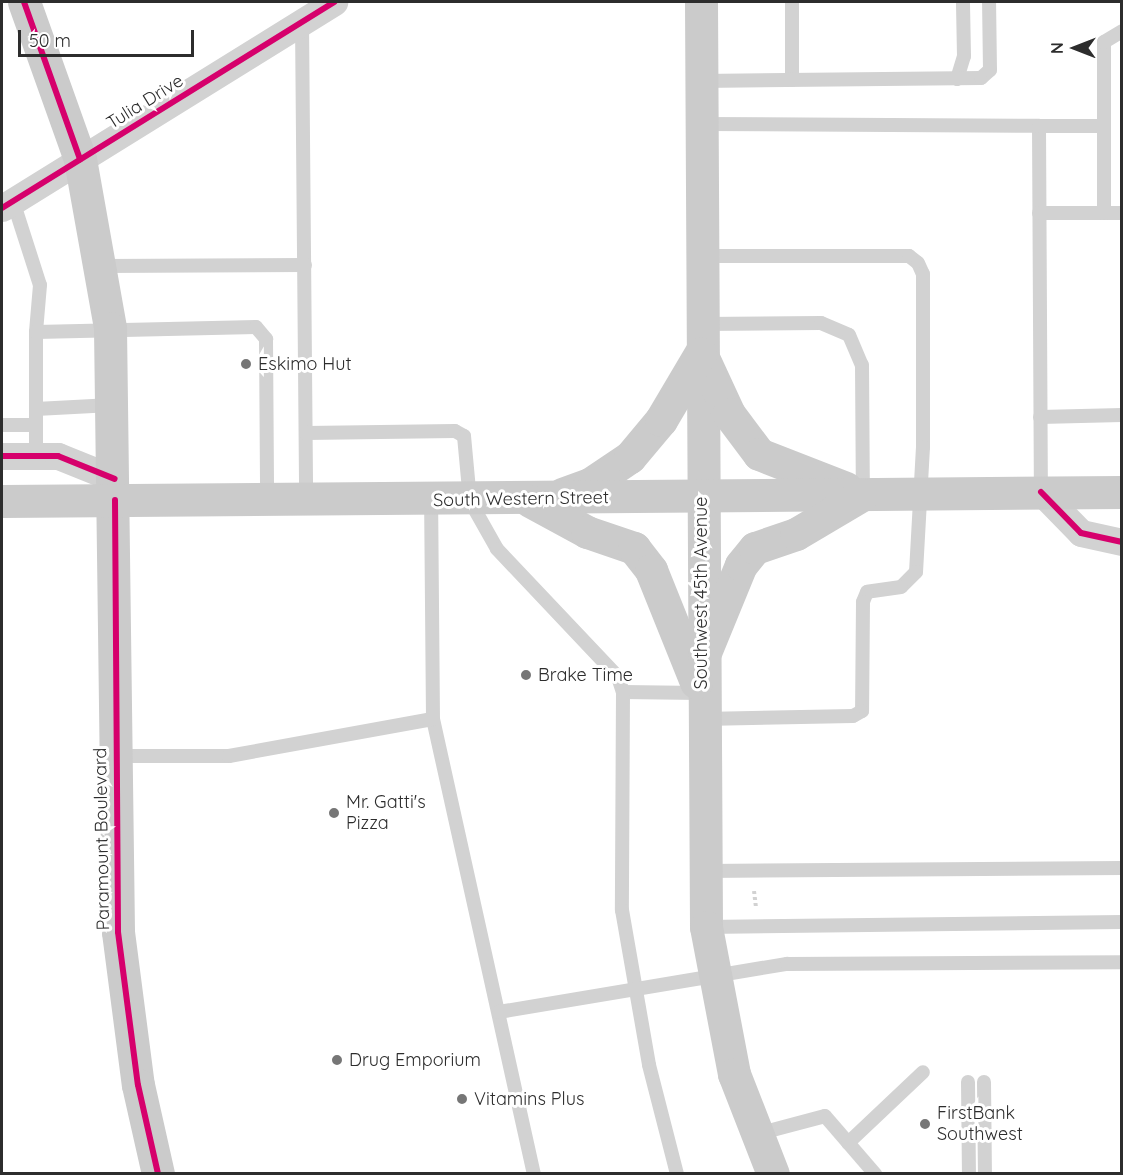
<!DOCTYPE html>
<style>
body{margin:0}
#map{position:relative;width:1123px;height:1175px;overflow:hidden;background:#fff;font-family:Quicksand,sans-serif}
div>[style]{position:absolute}
.path>*{height:4px;margin-top:-2px;transform-origin:0;background:repeating-linear-gradient(90deg,#d2d2d2 0 3px,transparent 0 6px)}
.service>*{height:14px;margin:-7px;padding:0 7px;transform-origin:7px;border-radius:7px;background:#d2d2d2}
.minor>*{height:27px;margin:-13.5px;padding:0 13.5px;transform-origin:13.5px;border-radius:13.5px;background:#d2d2d2}
.secondary>*{height:33px;margin:-16.5px;padding:0 16.5px;transform-origin:16.5px;border-radius:16.5px;background:#cbcbcb}
.cycleway>*{height:6px;margin:-3px;padding:0 3px;transform-origin:3px;border-radius:3px;background:#d6006c}
.dots>*{width:16px;height:16px;translate:-50% -50%;box-sizing:border-box;border:3px solid #fff;border-radius:50%}
span{translate:-50% -50%;white-space:nowrap;text-align:center;line-height:1.15;-webkit-text-stroke:6px #fff;paint-order:stroke}
.street-label{font-size:18px;color:#2d2d2d}
.poi-label{font-size:18px;color:#2d2d2d}
.left{translate:0 -50%;text-align:left}
.frame{position:absolute;inset:0;border:3px solid #2d2d2d;pointer-events:none}
.north{position:absolute;left:1045px;top:18px;width:60px;height:60px;-webkit-text-stroke:4px #fff;paint-order:stroke;rotate:270deg;font-size:16px;font-weight:700;line-height:24px;text-align:center;color:#2d2d2d}
.north::after{content:'';display:block;margin:auto;width:21px;height:27px;background:#2d2d2d;clip-path:polygon(50% 0,100% 100%,50% 72%,0 100%)}
.scale{position:absolute;left:18px;top:30px;width:176px;height:27px;box-sizing:border-box;border:3px solid #2d2d2d;border-top:0;padding-left:8px;font-size:18px;line-height:21px;white-space:nowrap;color:#2d2d2d;-webkit-text-stroke:4px #fff;paint-order:stroke}
</style>
<div id="map">
<div class="path">
<div style="left:754px;top:891px;width:17px;rotate:83deg"></div>
</div>
<div class="service">
<div style="left:792px;top:2px;width:78px;rotate:90deg"></div>
<div style="left:302px;top:22px;width:477px;rotate:89.5deg"></div>
<div style="left:957px;top:79px;width:24px;rotate:-73deg"></div>
<div style="left:964px;top:56px;width:54px;rotate:-91.1deg"></div>
<div style="left:701px;top:81px;width:280px;rotate:-0.6deg"></div>
<div style="left:981px;top:78px;width:12px;rotate:-42deg"></div>
<div style="left:990px;top:70px;width:68px;rotate:-90.8deg"></div>
<div style="left:702px;top:124px;width:337px;rotate:0.3deg"></div>
<div style="left:1039px;top:126px;width:366px;rotate:89.7deg"></div>
<div style="left:1039px;top:126px;width:65px"></div>
<div style="left:13px;top:201px;width:88px;rotate:72.2deg"></div>
<div style="left:40px;top:285px;width:47px;rotate:94.9deg"></div>
<div style="left:1039px;top:213px;width:83px"></div>
<div style="left:1104px;top:213px;width:171px;rotate:-90deg"></div>
<div style="left:1104px;top:42px;width:21px;rotate:-31deg"></div>
<div style="left:703px;top:256px;width:206px"></div>
<div style="left:909px;top:256px;width:11px;rotate:38deg"></div>
<div style="left:918px;top:263px;width:12px;rotate:66deg"></div>
<div style="left:923px;top:274px;width:173px;rotate:90deg"></div>
<div style="left:923px;top:447px;width:125px;rotate:93.2deg"></div>
<div style="left:916px;top:572px;width:21px;rotate:135deg"></div>
<div style="left:901px;top:587px;width:34px;rotate:172deg"></div>
<div style="left:867px;top:592px;width:11px;rotate:112deg"></div>
<div style="left:863px;top:602px;width:109px;rotate:90.5deg"></div>
<div style="left:862px;top:711px;width:10px;rotate:151deg"></div>
<div style="left:853px;top:716px;width:150px;rotate:178.9deg"></div>
<div style="left:103px;top:266px;width:202px;rotate:-0.3deg"></div>
<div style="left:702px;top:324px;width:119px;rotate:-0.5deg"></div>
<div style="left:821px;top:323px;width:30px;rotate:23deg"></div>
<div style="left:849px;top:335px;width:33px;rotate:67deg"></div>
<div style="left:862px;top:365px;width:129px;rotate:89.6deg"></div>
<div style="left:36px;top:409px;width:76px;rotate:-3deg"></div>
<div style="left:1040px;top:417px;width:82px;rotate:-1.4deg"></div>
<div style="left:2px;top:425px;width:34px"></div>
<div style="left:306px;top:433px;width:149px;rotate:-0.8deg"></div>
<div style="left:455px;top:431px;width:10px;rotate:29deg"></div>
<div style="left:464px;top:436px;width:65px;rotate:84.7deg"></div>
<div style="left:470px;top:501px;width:55px;rotate:60.6deg"></div>
<div style="left:497px;top:549px;width:176px;rotate:46.6deg"></div>
<div style="left:618px;top:677px;width:16px;rotate:72deg"></div>
<div style="left:623px;top:692px;width:77px;rotate:0.7deg"></div>
<div style="left:36px;top:456px;width:124px;rotate:-90deg"></div>
<div style="left:36px;top:332px;width:220px;rotate:-1.3deg"></div>
<div style="left:256px;top:327px;width:16px;rotate:50deg"></div>
<div style="left:266px;top:339px;width:160px;rotate:89.6deg"></div>
<div style="left:623px;top:692px;width:218px;rotate:90.3deg"></div>
<div style="left:622px;top:910px;width:157px;rotate:80.1deg"></div>
<div style="left:649px;top:1065px;width:113px;rotate:75.6deg"></div>
<div style="left:433px;top:719px;width:466px;rotate:77.5deg"></div>
<div style="left:116px;top:756px;width:113px"></div>
<div style="left:229px;top:756px;width:207px;rotate:-10.3deg"></div>
<div style="left:433px;top:719px;width:218px;rotate:-90.5deg"></div>
<div style="left:706px;top:871px;width:416px;rotate:-0.4deg"></div>
<div style="left:706px;top:927px;width:416px;rotate:-0.7deg"></div>
<div style="left:499px;top:1012px;width:292px;rotate:-9.5deg"></div>
<div style="left:787px;top:964px;width:335px;rotate:-0.3deg"></div>
<div style="left:968px;top:1082px;width:92px;rotate:89.4deg"></div>
<div style="left:984px;top:1082px;width:92px;rotate:89.4deg"></div>
<div style="left:757px;top:1134px;width:70px;rotate:-14.8deg"></div>
<div style="left:825px;top:1116px;width:77px;rotate:49.2deg"></div>
<div style="left:848px;top:1143px;width:103px;rotate:-43.4deg"></div>
</div>
<div class="minor">
<div style="left:2px;top:208px;width:391px;rotate:-31.8deg"></div>
<div style="left:2px;top:456px;width:56px"></div>
<div style="left:58px;top:456px;width:61px;rotate:22deg"></div>
<div style="left:1041px;top:492px;width:57px;rotate:45.7deg"></div>
<div style="left:1081px;top:533px;width:42px;rotate:12.4deg"></div>
</div>
<div class="secondary">
<div style="left:24px;top:2px;width:167px;rotate:70.4deg"></div>
<div style="left:80px;top:159px;width:172px;rotate:79.9deg"></div>
<div style="left:110px;top:328px;width:604px;rotate:89.24deg"></div>
<div style="left:118px;top:932px;width:154px;rotate:82.6deg"></div>
<div style="left:138px;top:1085px;width:91px;rotate:77.3deg"></div>
<div style="left:701px;top:2px;width:925px;rotate:89.69deg"></div>
<div style="left:706px;top:927px;width:150px;rotate:79.2deg"></div>
<div style="left:734px;top:1074px;width:107px;rotate:68.7deg"></div>
<div style="left:705px;top:362px;width:57px;rotate:65.2deg"></div>
<div style="left:729px;top:414px;width:50px;rotate:53.1deg"></div>
<div style="left:759px;top:454px;width:93px;rotate:21.3deg"></div>
<div style="left:562px;top:494px;width:30px;rotate:-20deg"></div>
<div style="left:590px;top:484px;width:48px;rotate:-34deg"></div>
<div style="left:630px;top:457px;width:48px;rotate:-50deg"></div>
<div style="left:661px;top:420px;width:77px;rotate:-59.4deg"></div>
<div style="left:2px;top:501px;width:1120px;rotate:-0.46deg"></div>
<div style="left:530px;top:501px;width:65px;rotate:28.5deg"></div>
<div style="left:587px;top:532px;width:50px;rotate:18.8deg"></div>
<div style="left:634px;top:548px;width:28px;rotate:52deg"></div>
<div style="left:651px;top:570px;width:121px;rotate:68.1deg"></div>
<div style="left:704px;top:655px;width:97px;rotate:-67.7deg"></div>
<div style="left:741px;top:565px;width:22px;rotate:-51deg"></div>
<div style="left:755px;top:548px;width:43px;rotate:-18.9deg"></div>
<div style="left:796px;top:534px;width:77px;rotate:-30.6deg"></div>
</div>
<div class="cycleway">
<div style="left:24px;top:2px;width:167px;rotate:70.4deg"></div>
<div style="left:2px;top:208px;width:391px;rotate:-31.8deg"></div>
<div style="left:2px;top:456px;width:56px"></div>
<div style="left:58px;top:456px;width:61px;rotate:22deg"></div>
<div style="left:1041px;top:492px;width:57px;rotate:45.7deg"></div>
<div style="left:1081px;top:533px;width:42px;rotate:12.4deg"></div>
<div style="left:115px;top:500px;width:432px;rotate:89.6deg"></div>
<div style="left:118px;top:932px;width:154px;rotate:82.6deg"></div>
<div style="left:138px;top:1085px;width:91px;rotate:77.3deg"></div>
</div>
<div class="dots">
<div style="left:246px;top:364px;background:#767676"></div>
<div style="left:526px;top:675px;background:#767676"></div>
<div style="left:334px;top:813px;background:#767676"></div>
<div style="left:337px;top:1060px;background:#767676"></div>
<div style="left:462px;top:1099px;background:#767676"></div>
<div style="left:925px;top:1124px;background:#767676"></div>
</div>
<div class="street-label">
<span style="left:145px;top:102px;rotate:-32deg">Tulia Drive</span>
<span style="left:521px;top:499px;rotate:-1deg">South Western Street</span>
<span style="left:701px;top:593px;rotate:-90deg">Southwest 45th Avenue</span>
<span style="left:102px;top:839px;rotate:-91deg">Paramount Boulevard</span>
</div>
<div class="poi-label">
<span class="left" style="left:258px;top:364px">Eskimo Hut</span>
<span class="left" style="left:538px;top:675px">Brake Time</span>
<span class="left" style="left:346px;top:813px">Mr. Gatti's<br>Pizza</span>
<span class="left" style="left:349px;top:1060px">Drug Emporium</span>
<span class="left" style="left:474px;top:1099px">Vitamins Plus</span>
<span class="left" style="left:937px;top:1124px">FirstBank<br>Southwest</span>
</div>
<div class="frame"></div>
<div class="north">N</div>
<div class="scale">50 m</div>
</div>
